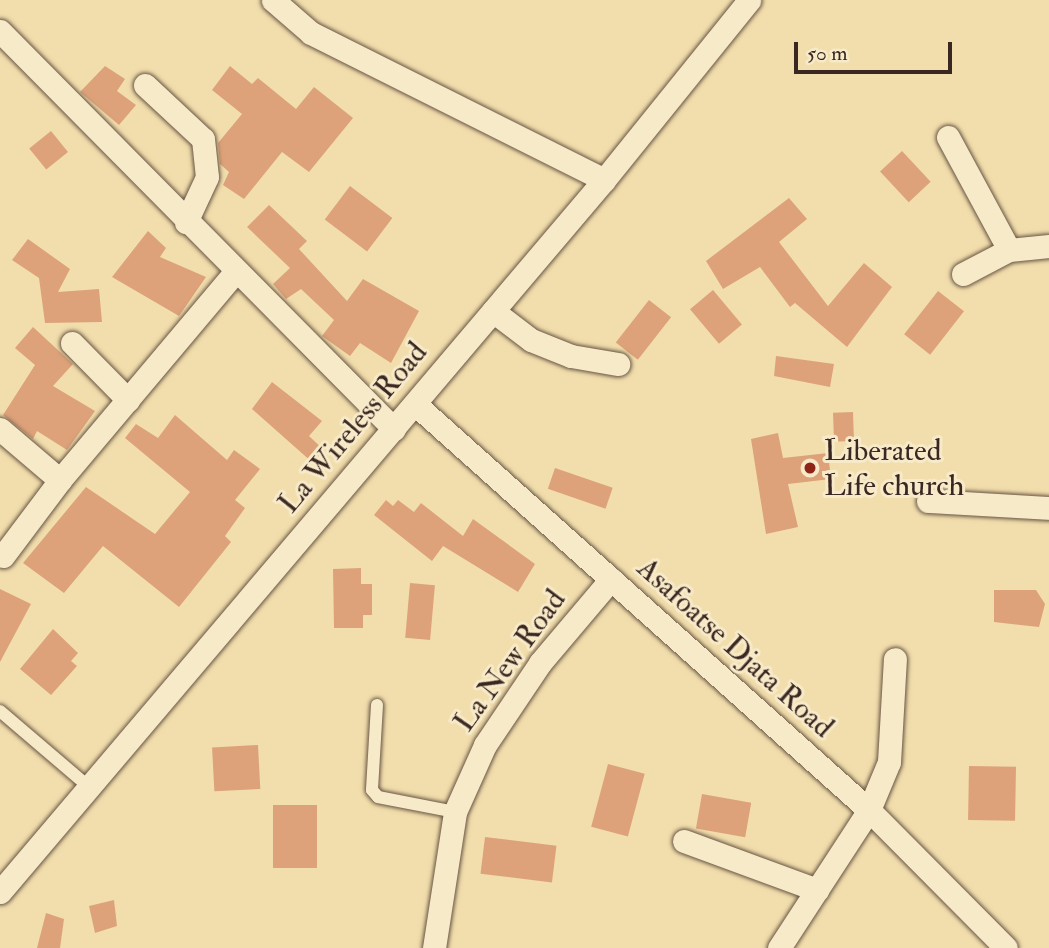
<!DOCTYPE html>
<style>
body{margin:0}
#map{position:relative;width:1049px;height:948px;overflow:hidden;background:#f2deac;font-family:"IM FELL Double Pica",serif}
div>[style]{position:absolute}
.building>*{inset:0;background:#dda27a;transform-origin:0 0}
.roads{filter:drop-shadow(0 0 2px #685544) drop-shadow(0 0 2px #685544)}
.service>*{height:12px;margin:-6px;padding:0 6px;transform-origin:6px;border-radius:6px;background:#f7eac9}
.minor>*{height:23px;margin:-11.5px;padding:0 11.5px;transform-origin:11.5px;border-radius:11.5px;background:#f7eac9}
.dots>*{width:19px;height:19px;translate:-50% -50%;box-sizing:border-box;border:4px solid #f7eac9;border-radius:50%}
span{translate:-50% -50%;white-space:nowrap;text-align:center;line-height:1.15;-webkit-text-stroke:6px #f7eac9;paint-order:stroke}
.street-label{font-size:30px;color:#3a2721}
.poi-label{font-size:30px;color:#3a2721}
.left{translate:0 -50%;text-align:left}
.scale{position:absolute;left:794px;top:42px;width:158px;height:32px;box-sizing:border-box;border:4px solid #3a2721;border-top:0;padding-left:9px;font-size:21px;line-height:24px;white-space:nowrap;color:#3a2721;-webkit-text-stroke:5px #f7eac9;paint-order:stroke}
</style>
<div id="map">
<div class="building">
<div style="clip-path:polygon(105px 66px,125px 79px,117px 91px,136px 105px,119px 125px,80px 92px)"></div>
<div style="clip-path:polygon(230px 66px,252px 84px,258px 78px,296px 109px,314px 87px,353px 118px,309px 172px,282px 152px,244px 199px,223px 185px,229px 172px,220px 164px,218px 143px,242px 114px,212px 90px)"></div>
<div style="left:51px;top:131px;width:27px;height:28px;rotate:51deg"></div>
<div style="left:902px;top:151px;width:42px;height:30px;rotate:47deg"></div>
<div style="left:350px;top:186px;width:53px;height:42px;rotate:37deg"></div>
<div style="clip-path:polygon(789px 198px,807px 219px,779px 242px,828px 306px,864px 263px,892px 287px,847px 347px,795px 303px,790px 307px,760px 267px,723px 289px,706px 261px)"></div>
<div style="clip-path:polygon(269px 205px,307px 241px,299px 249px,347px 301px,363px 279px,419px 311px,391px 363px,360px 343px,350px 356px,322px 336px,334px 320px,301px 289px,286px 299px,273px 284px,290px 268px,247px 227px)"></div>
<div style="clip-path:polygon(148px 231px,166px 248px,160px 257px,206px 277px,179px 316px,112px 277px)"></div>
<div style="clip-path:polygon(28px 239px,70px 269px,58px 292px,99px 289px,102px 322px,45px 323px,39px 278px,12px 260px)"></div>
<div style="left:713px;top:290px;width:45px;height:30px;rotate:50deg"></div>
<div style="left:938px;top:291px;width:33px;height:55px;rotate:38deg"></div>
<div style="left:649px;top:300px;width:28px;height:54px;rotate:38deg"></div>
<div style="clip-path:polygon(33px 327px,73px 364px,53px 386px,95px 411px,67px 450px,37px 431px,33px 439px,3px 415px,35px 365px,15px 348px)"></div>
<div style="clip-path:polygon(776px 356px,834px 364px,830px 387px,774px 376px)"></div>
<div style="clip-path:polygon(272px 382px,322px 421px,309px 436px,324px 450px,313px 463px,252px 409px)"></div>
<div style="left:853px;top:412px;width:29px;height:20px;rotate:88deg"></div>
<div style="clip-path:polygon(175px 415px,227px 460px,234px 450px,260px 469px,235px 500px,245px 508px,225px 536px,231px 542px,179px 607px,103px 546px,64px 593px,23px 563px,86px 487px,155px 534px,190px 492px,125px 438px,136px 424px,158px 438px)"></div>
<div style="clip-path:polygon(778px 433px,783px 458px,828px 453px,831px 479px,788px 484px,798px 527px,766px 534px,751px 439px)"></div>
<div style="left:555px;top:468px;width:61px;height:22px;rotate:19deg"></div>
<div style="clip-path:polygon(386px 500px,393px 506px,398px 500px,414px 512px,421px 503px,463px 536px,473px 519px,535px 564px,518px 592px,443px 546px,432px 561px,374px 515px)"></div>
<div style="clip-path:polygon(361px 568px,361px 584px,372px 584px,372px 615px,363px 615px,363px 628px,334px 628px,333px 569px)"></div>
<div style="left:410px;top:583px;width:25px;height:55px;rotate:5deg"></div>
<div style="clip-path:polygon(0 589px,31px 604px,0 662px)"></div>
<div style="clip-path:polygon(994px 590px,1036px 590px,1045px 604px,1039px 627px,994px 622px)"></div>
<div style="clip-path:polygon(53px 629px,78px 653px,71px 661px,77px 666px,51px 695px,20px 669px)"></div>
<div style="left:258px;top:745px;width:44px;height:46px;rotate:87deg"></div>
<div style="left:608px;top:764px;width:38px;height:65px;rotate:15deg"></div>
<div style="left:969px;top:766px;width:47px;height:54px;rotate:1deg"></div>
<div style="left:702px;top:794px;width:50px;height:35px;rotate:10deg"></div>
<div style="left:273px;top:805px;width:44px;height:63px"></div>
<div style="left:485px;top:837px;width:72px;height:37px;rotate:7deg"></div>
<div style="clip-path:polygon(114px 900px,117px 926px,95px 933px,89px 906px)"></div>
<div style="clip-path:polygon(46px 913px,64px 919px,60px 948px,37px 948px)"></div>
</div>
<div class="roads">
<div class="service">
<div style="left:377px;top:705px;width:85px;rotate:93.4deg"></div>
<div style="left:372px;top:790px;width:9px;rotate:49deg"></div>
<div style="left:378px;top:797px;width:78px;rotate:11deg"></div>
<div style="left:0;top:711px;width:117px;rotate:40.5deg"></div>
</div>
<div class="minor">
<div style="left:273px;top:0;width:50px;rotate:41deg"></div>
<div style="left:311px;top:33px;width:328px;rotate:26.6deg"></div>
<div style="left:0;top:31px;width:560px;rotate:45.29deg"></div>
<div style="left:145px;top:85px;width:79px;rotate:43deg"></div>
<div style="left:203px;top:139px;width:38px;rotate:84deg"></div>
<div style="left:207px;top:177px;width:50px;rotate:115deg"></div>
<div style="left:948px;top:137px;width:128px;rotate:61.6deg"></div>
<div style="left:963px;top:274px;width:52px;rotate:-27.6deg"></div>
<div style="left:1009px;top:250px;width:40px;rotate:-5.7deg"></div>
<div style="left:493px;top:311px;width:48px;rotate:37.3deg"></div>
<div style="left:531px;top:340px;width:43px;rotate:21.8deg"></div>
<div style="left:571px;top:356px;width:48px;rotate:9.7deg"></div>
<div style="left:72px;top:343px;width:80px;rotate:45.5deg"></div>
<div style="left:415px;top:404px;width:609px;rotate:41.81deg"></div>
<div style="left:869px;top:810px;width:194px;rotate:45.2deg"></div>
<div style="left:0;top:429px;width:79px;rotate:40.4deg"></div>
<div style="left:60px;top:480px;width:273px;rotate:-49.9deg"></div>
<div style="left:928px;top:501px;width:121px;rotate:3.3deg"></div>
<div style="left:3px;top:556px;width:95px;rotate:-53.1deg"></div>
<div style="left:684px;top:841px;width:142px;rotate:20.2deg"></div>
<div style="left:0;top:892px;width:934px;rotate:-49.69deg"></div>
<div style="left:604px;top:180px;width:231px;rotate:-51.1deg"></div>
<div style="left:434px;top:948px;width:138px;rotate:-81.2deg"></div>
<div style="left:455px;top:812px;width:73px;rotate:-65.9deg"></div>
<div style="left:485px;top:745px;width:99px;rotate:-56.1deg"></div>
<div style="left:540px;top:663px;width:110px;rotate:-49.8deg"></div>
<div style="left:779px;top:948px;width:165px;rotate:-56.9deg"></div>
<div style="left:869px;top:810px;width:52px;rotate:-67.4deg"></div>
<div style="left:889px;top:762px;width:103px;rotate:-86.7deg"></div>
</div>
</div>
<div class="dots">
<div style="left:810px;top:468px;background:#8f2418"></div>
</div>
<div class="street-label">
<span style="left:353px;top:428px;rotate:-50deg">La Wireless Road</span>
<span style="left:735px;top:648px;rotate:42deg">Asafoatse Djata Road</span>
<span style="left:510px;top:661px;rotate:-54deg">La New Road</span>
</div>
<div class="poi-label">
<span class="left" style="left:824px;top:468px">Liberated<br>Life church</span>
</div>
<div class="scale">50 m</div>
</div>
